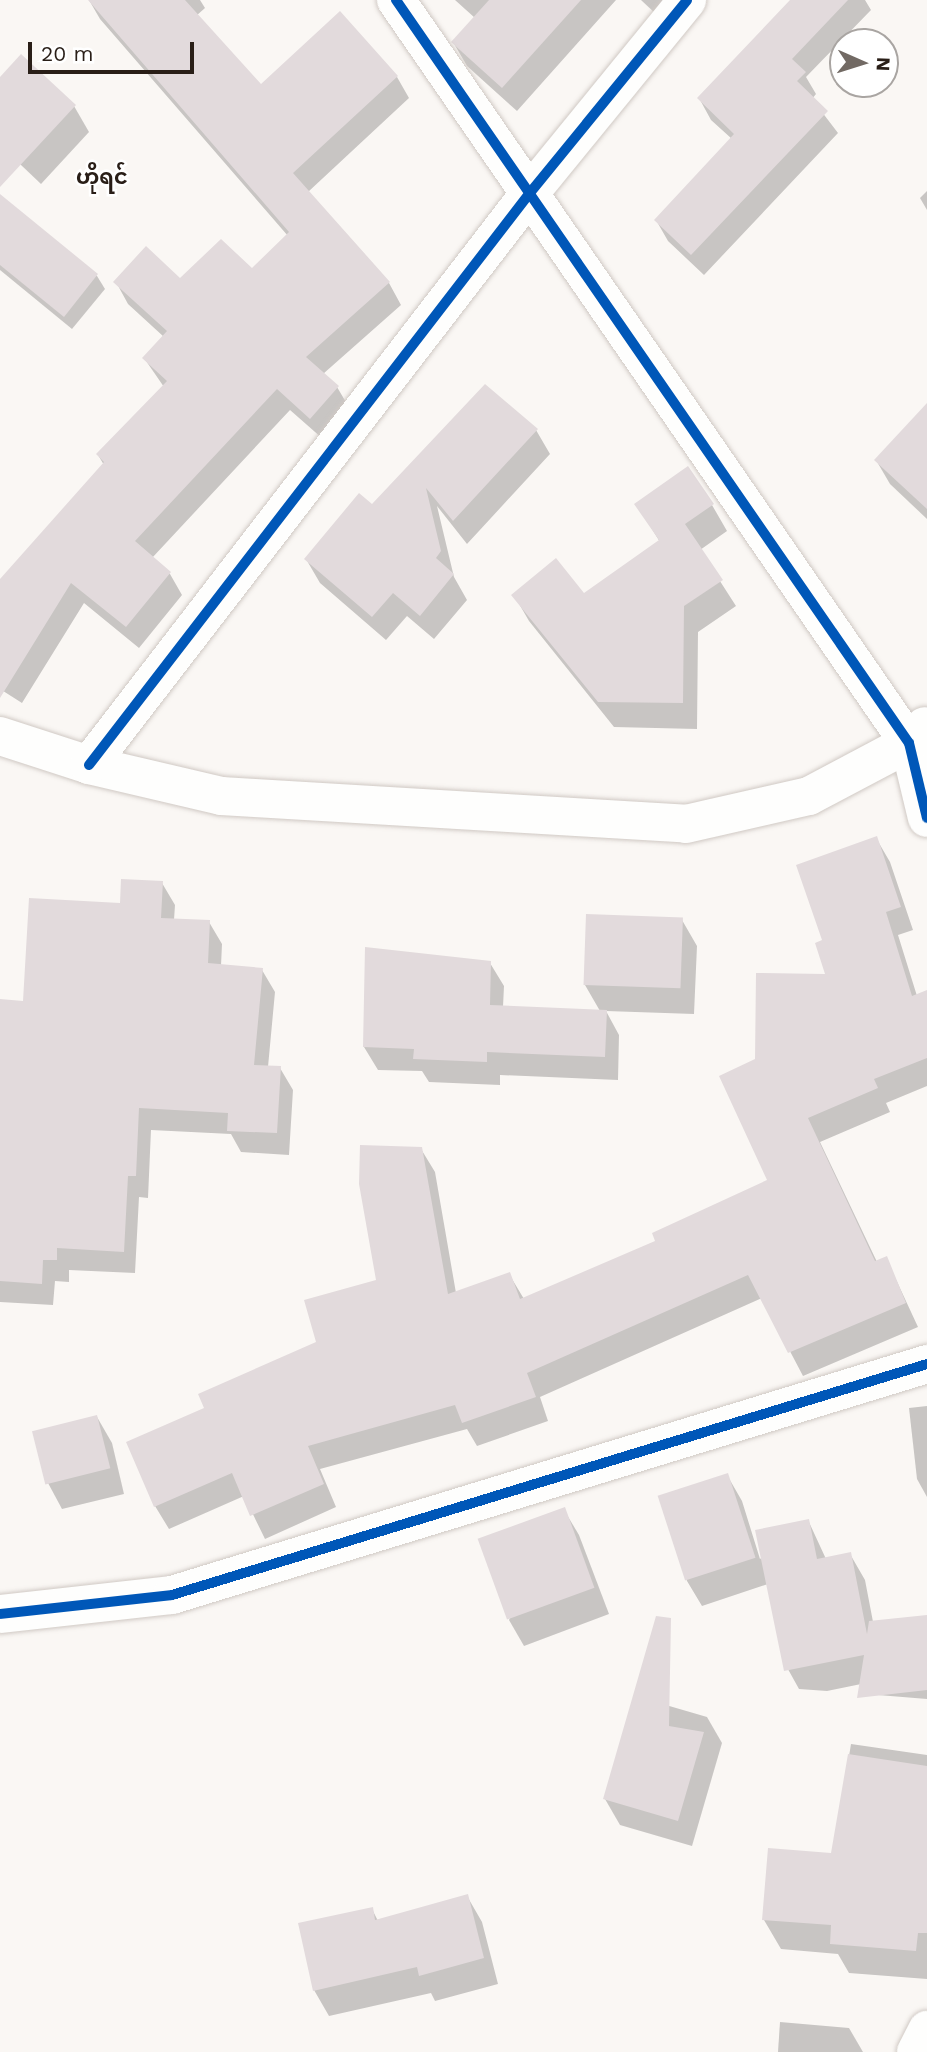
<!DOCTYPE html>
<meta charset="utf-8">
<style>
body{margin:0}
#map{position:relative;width:927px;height:2052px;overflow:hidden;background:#faf7f4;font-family:"Work Sans","Noto Sans Myanmar",sans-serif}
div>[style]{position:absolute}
.shadow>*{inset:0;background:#0003}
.building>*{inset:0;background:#e2dadc;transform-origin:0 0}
.roads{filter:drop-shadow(0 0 2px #d0c9c4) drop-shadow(0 0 2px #d0c9c4)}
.minor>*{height:38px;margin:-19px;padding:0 19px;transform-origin:19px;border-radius:19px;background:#fefefd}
.cycleway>*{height:10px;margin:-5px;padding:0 5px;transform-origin:5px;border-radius:5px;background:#0057b8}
span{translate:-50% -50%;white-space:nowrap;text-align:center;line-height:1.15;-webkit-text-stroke:5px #fff;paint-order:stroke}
.quarter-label{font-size:21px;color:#291e17;font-weight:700}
.north{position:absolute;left:829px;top:28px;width:70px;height:70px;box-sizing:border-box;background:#fff;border:2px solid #a9a5a2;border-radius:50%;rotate:93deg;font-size:19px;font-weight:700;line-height:28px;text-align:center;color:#291e17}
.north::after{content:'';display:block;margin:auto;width:24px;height:32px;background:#726a64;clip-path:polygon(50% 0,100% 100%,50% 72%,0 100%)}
.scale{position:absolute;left:28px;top:42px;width:166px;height:32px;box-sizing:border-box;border:4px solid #291e17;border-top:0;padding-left:9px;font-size:21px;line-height:24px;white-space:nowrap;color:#291e17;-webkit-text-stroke:5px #fff;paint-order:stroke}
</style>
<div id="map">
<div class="shadow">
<div style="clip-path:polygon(89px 0,200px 0,205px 8px,196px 16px,261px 86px,397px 77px,409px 98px,308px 192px,389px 283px,401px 305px,323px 374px,337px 387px,350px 409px,323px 439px,290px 410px,152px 558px,170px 574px,182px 595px,139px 648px,84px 603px,22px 703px,0 689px,0 599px,104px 465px,98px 455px,164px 387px,144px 358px,164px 337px,128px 304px,116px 282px,180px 281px,252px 270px,288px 236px,100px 19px)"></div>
<div style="clip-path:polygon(455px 0,616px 0,517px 111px,467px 66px,453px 42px,475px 18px)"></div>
<div style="clip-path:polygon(641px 0,672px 0,657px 15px)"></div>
<div style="clip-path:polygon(791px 0,865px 0,871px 10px,806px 77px,816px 94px,812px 99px,838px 133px,704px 275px,668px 241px,656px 220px,732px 139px,711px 120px,699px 98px)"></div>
<div style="clip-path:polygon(0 79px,74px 106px,89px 132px,41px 184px,0 145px)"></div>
<div style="clip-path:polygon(927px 191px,927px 210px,920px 198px)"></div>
<div style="clip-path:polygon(0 196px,97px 276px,105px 289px,72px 329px,0 270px)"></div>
<div style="clip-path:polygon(927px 423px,927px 519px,890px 484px,876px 460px)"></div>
<div style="clip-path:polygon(536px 430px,550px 454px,467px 544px,437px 506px,454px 577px,467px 600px,434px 639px,407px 616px,386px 640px,320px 583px,306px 559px,372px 507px)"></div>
<div style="clip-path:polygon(637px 505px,712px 505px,727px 531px,700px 550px,736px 606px,698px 632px,697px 729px,614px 727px,529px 621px,514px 595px,584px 595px,660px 542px)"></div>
<div style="clip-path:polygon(876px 838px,890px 862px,913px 930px,898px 935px,917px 996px,927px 1007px,927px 1086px,886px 1103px,890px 1112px,820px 1142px,877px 1262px,886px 1258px,918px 1327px,803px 1376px,762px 1298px,540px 1397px,548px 1421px,477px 1446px,467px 1429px,320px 1469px,336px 1507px,265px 1539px,244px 1496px,169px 1529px,155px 1506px,206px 1409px,318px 1343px,378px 1281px,421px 1149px,435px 1172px,456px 1293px,509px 1274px,524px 1299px,658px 1242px,770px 1181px,756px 1060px,827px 975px,825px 942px)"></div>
<div style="clip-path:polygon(162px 883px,175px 905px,174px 920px,209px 922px,222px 944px,221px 966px,262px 970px,275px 992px,268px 1067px,280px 1068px,293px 1090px,289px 1155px,241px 1152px,231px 1134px,151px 1130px,148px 1198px,139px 1197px,135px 1273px,69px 1270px,69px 1282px,55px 1281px,53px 1305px,0 1302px,0 1001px,25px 1003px,121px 905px)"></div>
<div style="clip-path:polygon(682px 920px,697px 946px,694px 1014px,606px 1011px,619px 1035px,618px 1080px,500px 1075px,500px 1085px,429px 1082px,422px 1071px,378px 1070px,364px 1047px,490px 963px,504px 986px,503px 1007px,600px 1011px,585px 985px)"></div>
<div style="clip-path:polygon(927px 1406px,927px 1497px,917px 1479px,909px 1408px)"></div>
<div style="clip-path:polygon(97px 1417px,112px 1443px,124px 1494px,62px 1509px,48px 1483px)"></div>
<div style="clip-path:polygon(727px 1475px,742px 1501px,760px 1559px,808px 1520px,826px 1559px,850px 1554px,865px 1580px,874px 1627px,927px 1631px,927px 1699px,878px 1695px,871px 1682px,827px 1691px,799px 1689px,784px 1662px,768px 1584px,702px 1606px,687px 1581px,660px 1497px)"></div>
<div style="clip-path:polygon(564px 1510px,579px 1535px,609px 1614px,524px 1646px,509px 1620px)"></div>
<div style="clip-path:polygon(635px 1696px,707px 1717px,722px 1743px,692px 1846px,620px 1825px,605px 1799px)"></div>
<div style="clip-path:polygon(851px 1744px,927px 1755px,927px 1979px,849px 1973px,838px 1954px,781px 1949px,764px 1920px,833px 1854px)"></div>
<div style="clip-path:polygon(467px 1896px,482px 1922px,498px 1984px,435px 2001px,431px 1993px,329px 2016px,314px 1990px,372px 1909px,378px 1921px)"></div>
<div style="clip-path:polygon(780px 2022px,849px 2028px,863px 2052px,778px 2052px)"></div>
</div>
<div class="building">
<div style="clip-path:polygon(88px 0,185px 0,261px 84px,340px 11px,398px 76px,293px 173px,390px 282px,306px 357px,339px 386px,310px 419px,277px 389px,135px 541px,171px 572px,126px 627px,71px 583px,0 698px,0 579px,104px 462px,96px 454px,167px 381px,142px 358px,167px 331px,113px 282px,146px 246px,180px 278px,221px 239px,252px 268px,289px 232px)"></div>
<div style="clip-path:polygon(489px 0,581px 0,502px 88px,451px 42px)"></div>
<div style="clip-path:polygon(790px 0,848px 0,792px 59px,806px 72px,797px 81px,828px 111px,691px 255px,654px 220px,734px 134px,697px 98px)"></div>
<div style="clip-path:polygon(21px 54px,76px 105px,0 187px,0 77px)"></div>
<div style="clip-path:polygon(0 194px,98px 274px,64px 317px,0 265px)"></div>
<div style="clip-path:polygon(485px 384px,538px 429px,453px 521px,426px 488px,441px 551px,436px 558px,454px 574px,420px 616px,393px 593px,372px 617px,304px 559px,359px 493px,372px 504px)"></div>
<div style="clip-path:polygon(927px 403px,927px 509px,874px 460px)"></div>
<div style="clip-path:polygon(688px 466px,714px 504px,685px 524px,723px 580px,684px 606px,683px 703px,598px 702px,511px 595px,556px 558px,584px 593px,659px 540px,634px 504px)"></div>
<div style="clip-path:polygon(877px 836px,901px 907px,886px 912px,912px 996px,927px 990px,927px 1058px,874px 1079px,878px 1088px,808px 1118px,875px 1261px,887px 1256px,906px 1303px,788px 1353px,748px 1275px,527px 1373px,536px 1397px,462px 1423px,455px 1405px,308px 1446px,324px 1484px,250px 1516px,232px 1473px,154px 1507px,126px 1442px,204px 1408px,198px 1394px,316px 1342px,304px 1300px,376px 1280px,359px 1184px,360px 1145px,422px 1147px,448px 1294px,510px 1272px,520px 1299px,655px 1241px,652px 1233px,767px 1180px,719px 1076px,755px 1059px,756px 973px,825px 974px,815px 943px,822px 940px,796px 865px)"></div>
<div style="clip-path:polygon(121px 879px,163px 881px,161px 918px,210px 920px,208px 963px,263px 968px,254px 1065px,281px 1066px,277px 1133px,227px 1131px,228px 1113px,139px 1108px,136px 1176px,128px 1176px,124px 1252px,57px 1248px,57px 1260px,43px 1260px,42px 1284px,0 1281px,0 999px,23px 1001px,29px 898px,120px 903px)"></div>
<div style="left:586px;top:914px;width:97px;height:71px;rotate:2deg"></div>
<div style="clip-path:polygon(365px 947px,491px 961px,490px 1005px,607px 1010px,605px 1057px,487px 1052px,487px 1062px,413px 1059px,414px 1049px,363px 1047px)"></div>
<div style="left:97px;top:1415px;width:55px;height:67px;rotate:76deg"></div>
<div style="left:728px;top:1473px;width:89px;height:74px;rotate:72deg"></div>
<div style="left:565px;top:1507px;width:86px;height:93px;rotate:70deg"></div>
<div style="clip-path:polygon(809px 1519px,817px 1559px,851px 1552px,867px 1634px,869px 1621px,927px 1615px,927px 1690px,857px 1698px,864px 1655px,784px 1671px,755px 1530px)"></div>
<div style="clip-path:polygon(656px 1616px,671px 1618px,669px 1726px,704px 1732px,678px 1821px,603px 1799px)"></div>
<div style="clip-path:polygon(848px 1754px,927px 1766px,927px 1933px,918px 1933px,916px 1951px,830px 1944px,831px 1925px,762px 1920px,768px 1848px,831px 1853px)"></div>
<div style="clip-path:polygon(468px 1894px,484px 1958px,419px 1976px,417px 1967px,313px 1991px,298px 1923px,373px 1907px,375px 1920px)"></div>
</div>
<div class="roads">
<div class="minor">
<div style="left:396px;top:0;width:903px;rotate:55.38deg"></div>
<div style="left:909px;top:743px;width:77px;rotate:76.5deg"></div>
<div style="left:0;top:736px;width:94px;rotate:18deg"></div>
<div style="left:89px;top:765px;width:136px;rotate:13.2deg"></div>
<div style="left:221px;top:796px;width:466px;rotate:3.4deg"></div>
<div style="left:686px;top:824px;width:126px;rotate:-12.8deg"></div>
<div style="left:809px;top:796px;width:113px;rotate:-27.9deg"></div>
<div style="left:909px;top:743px;width:23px;rotate:-47deg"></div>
<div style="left:89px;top:765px;width:721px;rotate:-52.38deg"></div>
<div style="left:529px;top:194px;width:250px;rotate:-50.8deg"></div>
<div style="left:0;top:1614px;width:173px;rotate:-6.3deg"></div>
<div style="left:172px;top:1595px;width:790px;rotate:-17.01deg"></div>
<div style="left:916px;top:2052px;width:25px;rotate:-63deg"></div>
</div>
</div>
<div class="cycleway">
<div style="left:396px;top:0;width:903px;rotate:55.38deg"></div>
<div style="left:909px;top:743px;width:77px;rotate:76.5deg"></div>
<div style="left:89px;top:765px;width:721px;rotate:-52.38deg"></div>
<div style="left:529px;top:194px;width:250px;rotate:-50.8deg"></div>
<div style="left:0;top:1614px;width:173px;rotate:-6.3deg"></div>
<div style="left:172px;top:1595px;width:790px;rotate:-17.01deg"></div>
</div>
<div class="quarter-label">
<span style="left:102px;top:177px">ဟိုရင်</span>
</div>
<div class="north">N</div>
<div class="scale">20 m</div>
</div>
